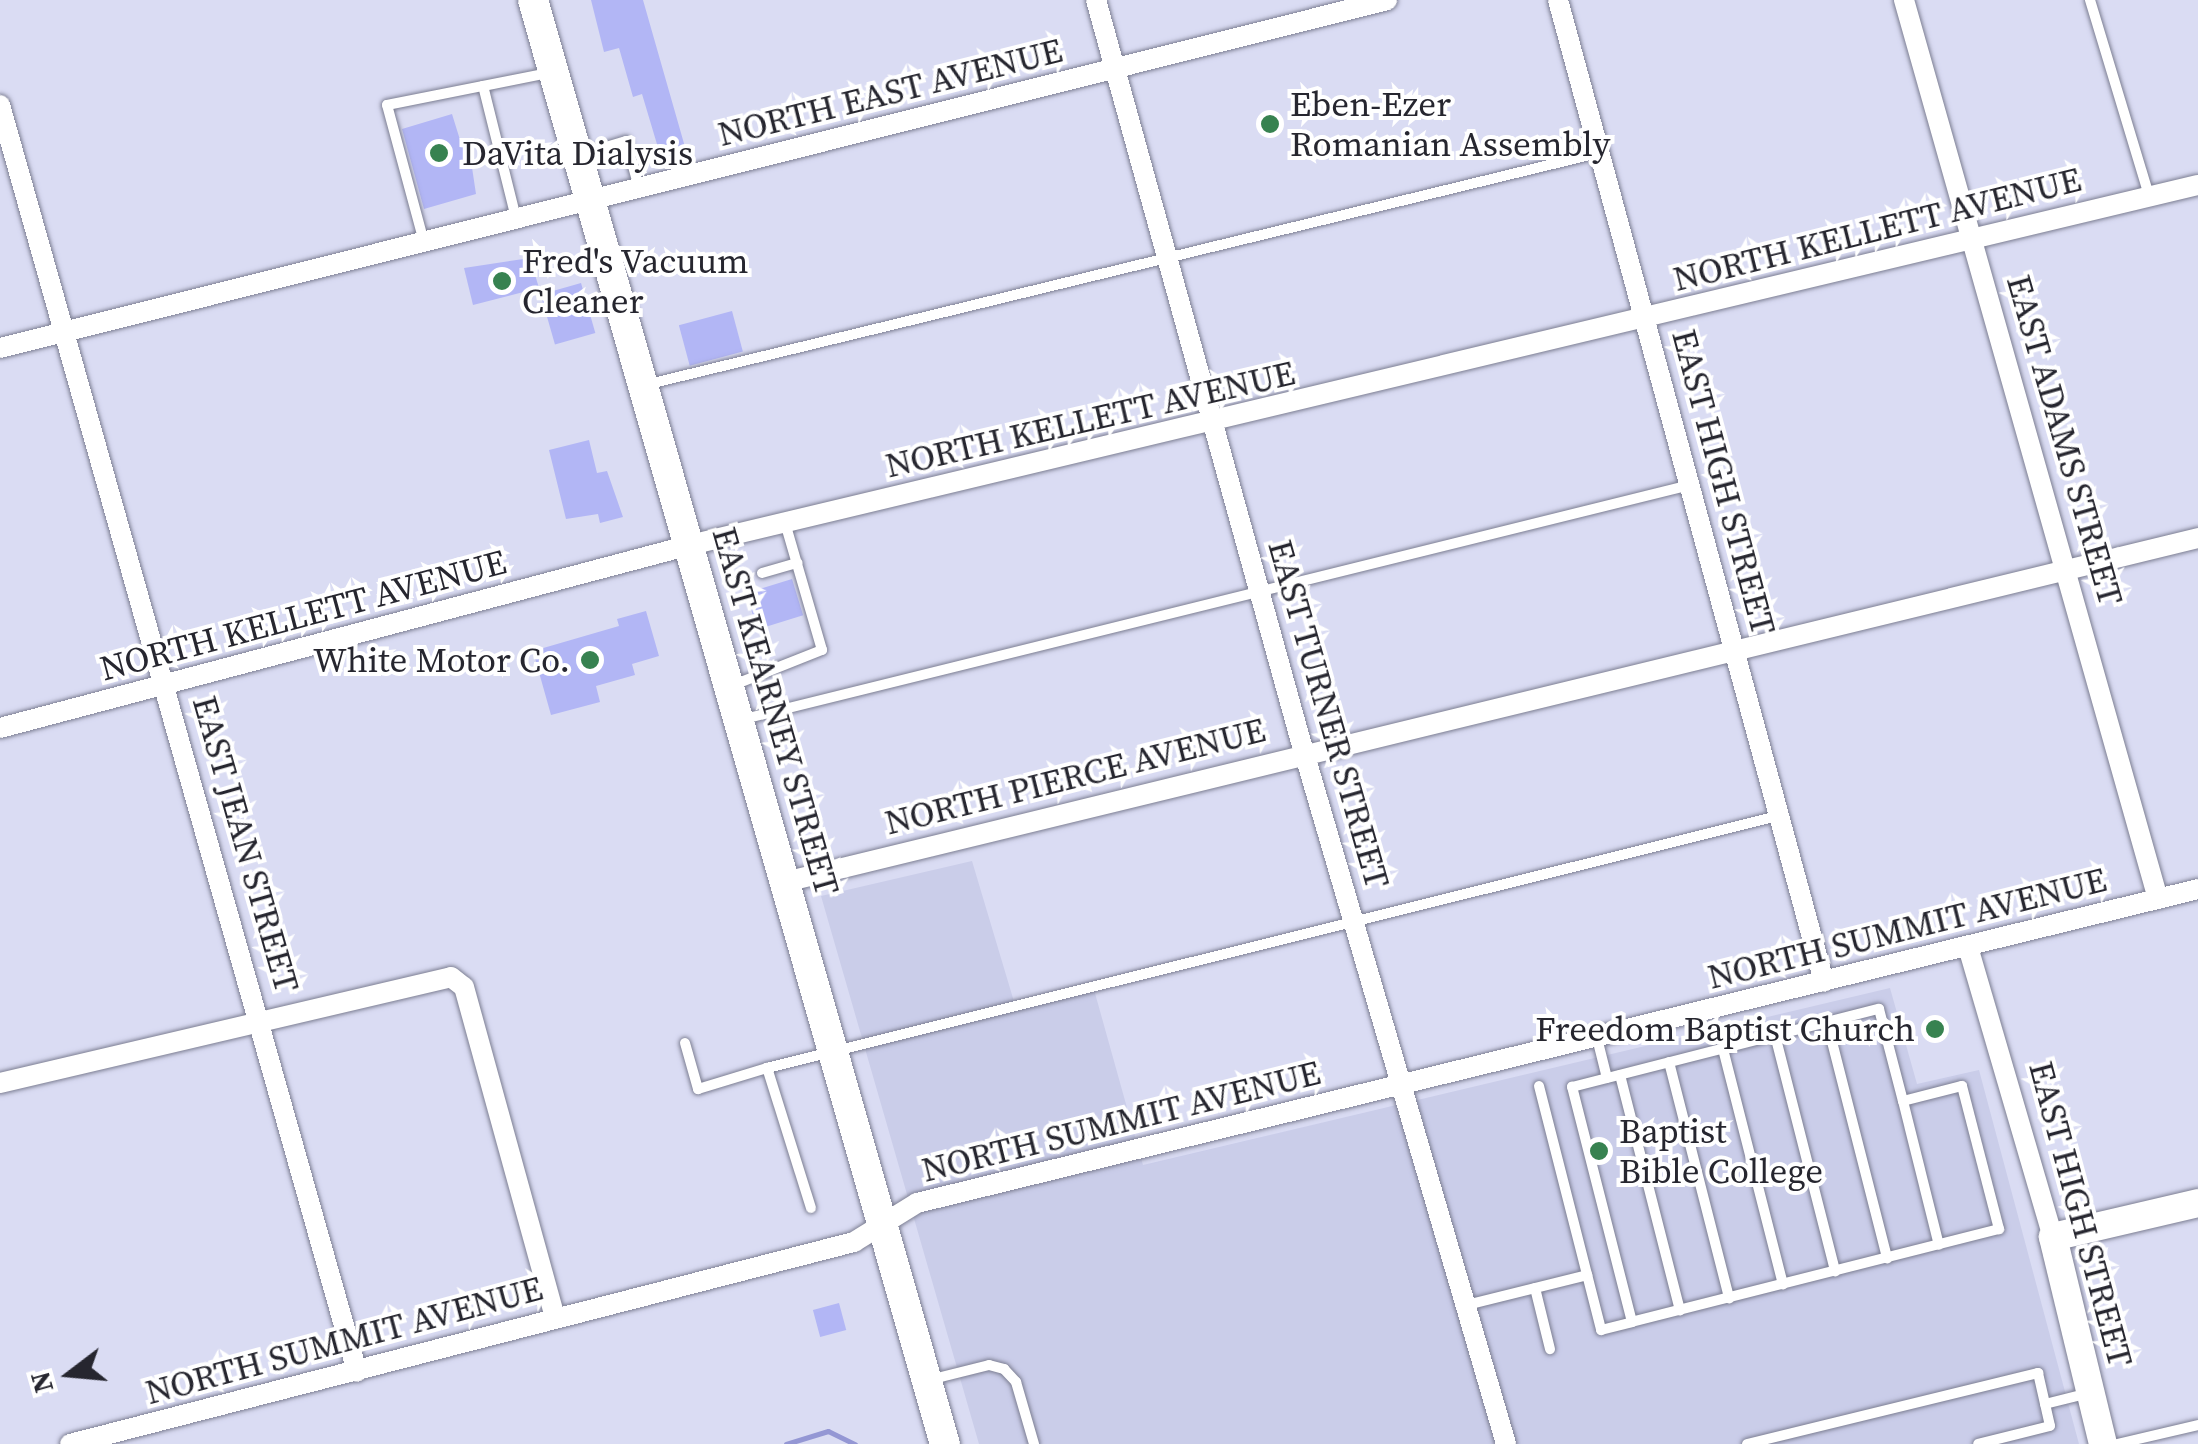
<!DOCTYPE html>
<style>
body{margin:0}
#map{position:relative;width:2198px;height:1444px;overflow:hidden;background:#dadcf3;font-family:"Source Serif 4",serif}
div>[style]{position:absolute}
.built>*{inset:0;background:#cacde9}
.stream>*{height:5px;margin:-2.5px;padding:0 2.5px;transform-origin:2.5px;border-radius:2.5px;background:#9497d4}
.building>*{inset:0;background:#b2b6f5;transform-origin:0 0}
.roads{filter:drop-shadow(0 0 2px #7c7e92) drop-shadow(0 0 2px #7c7e92)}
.lane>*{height:10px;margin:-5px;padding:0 5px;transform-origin:5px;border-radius:5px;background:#fff}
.street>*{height:20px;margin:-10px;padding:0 10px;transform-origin:10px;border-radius:10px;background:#fff}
.secondary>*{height:28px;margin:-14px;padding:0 14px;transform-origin:14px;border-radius:14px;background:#fff}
.primary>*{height:30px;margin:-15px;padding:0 15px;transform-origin:15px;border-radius:15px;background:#fff}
.dots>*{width:28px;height:28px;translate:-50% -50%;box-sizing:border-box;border:5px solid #fff;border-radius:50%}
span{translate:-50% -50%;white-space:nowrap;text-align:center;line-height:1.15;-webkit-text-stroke:8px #fff;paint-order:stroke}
.street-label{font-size:35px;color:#26262f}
.poi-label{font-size:35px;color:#26262f}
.left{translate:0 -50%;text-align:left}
.right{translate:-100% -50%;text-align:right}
.north{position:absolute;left:20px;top:1324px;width:100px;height:100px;-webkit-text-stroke:8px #fff;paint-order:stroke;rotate:254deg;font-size:28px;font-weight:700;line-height:40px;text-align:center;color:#26262f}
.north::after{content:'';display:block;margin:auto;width:35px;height:45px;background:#26262f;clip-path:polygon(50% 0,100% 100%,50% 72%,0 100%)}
</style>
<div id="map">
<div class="built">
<div style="clip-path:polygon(972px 861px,1015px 1005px,1093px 986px,1143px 1165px,1890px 988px,1917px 1084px,1979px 1070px,2079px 1444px,979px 1444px,821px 896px)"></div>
</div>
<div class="stream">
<div style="left:786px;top:1444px;width:44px;rotate:-17.2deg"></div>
<div style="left:828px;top:1431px;width:30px;rotate:26deg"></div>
</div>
<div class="building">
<div style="clip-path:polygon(591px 0,643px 0,687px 154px,662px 161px,642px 94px,633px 97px,619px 48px,604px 52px)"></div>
<div style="clip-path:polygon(452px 114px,461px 143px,468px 141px,476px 194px,424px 209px,402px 129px)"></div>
<div style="clip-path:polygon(530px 258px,539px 288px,473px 305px,464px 268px)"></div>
<div style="left:581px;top:283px;width:52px;height:42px;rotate:74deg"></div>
<div style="left:732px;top:311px;width:42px;height:55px;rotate:75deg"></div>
<div style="clip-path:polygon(589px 440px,597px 473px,607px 471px,623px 517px,600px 523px,598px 514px,566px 519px,549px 450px)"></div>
<div style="left:792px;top:579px;width:38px;height:48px;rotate:73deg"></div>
<div style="clip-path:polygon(646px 611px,659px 656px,632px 664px,635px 675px,596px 686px,600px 702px,551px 715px,533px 651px,619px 626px,617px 619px)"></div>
<div style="left:839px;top:1303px;width:28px;height:27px;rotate:75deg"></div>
</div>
<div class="roads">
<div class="lane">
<div style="left:2090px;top:0;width:205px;rotate:73.2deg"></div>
<div style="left:579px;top:155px;width:49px;rotate:-16.6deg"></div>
<div style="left:626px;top:141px;width:49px;rotate:74.5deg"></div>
<div style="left:516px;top:218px;width:136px;rotate:-104deg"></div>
<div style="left:483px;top:86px;width:66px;rotate:-11.3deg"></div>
<div style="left:424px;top:242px;width:142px;rotate:-105.1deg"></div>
<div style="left:387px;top:105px;width:98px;rotate:-11.2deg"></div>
<div style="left:645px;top:385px;width:981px;rotate:-13.68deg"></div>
<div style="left:762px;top:573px;width:37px;rotate:-16deg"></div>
<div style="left:731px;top:686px;width:98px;rotate:-21.6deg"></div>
<div style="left:822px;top:650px;width:132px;rotate:-106.2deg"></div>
<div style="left:740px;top:720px;width:975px;rotate:-13.89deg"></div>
<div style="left:1827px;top:1022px;width:244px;rotate:75.7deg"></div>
<div style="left:1775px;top:1035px;width:244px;rotate:75.7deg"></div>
<div style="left:1597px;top:1038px;width:41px;rotate:76deg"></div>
<div style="left:685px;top:1043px;width:48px;rotate:74.2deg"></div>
<div style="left:698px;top:1089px;width:72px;rotate:-16.9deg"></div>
<div style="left:1723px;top:1049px;width:243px;rotate:75.7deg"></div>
<div style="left:1669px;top:1062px;width:244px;rotate:75.7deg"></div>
<div style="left:1620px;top:1075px;width:243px;rotate:75.7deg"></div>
<div style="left:1539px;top:1086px;width:252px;rotate:75.7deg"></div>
<div style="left:1601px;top:1330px;width:32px;rotate:-14deg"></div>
<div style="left:1632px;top:1322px;width:243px;rotate:-104.3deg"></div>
<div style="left:1572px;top:1087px;width:317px;rotate:-14.3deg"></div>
<div style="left:1879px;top:1009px;width:95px;rotate:75.4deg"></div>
<div style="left:1903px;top:1101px;width:61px;rotate:-14.3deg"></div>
<div style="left:1962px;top:1086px;width:148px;rotate:75.5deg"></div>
<div style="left:1999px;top:1229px;width:379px;rotate:165.8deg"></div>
<div style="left:1903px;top:1101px;width:148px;rotate:76deg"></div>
<div style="left:811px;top:1208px;width:147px;rotate:-107.4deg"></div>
<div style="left:767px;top:1068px;width:1042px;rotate:-14deg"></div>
<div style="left:1535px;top:1288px;width:63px;rotate:76.2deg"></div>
<div style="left:1467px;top:1305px;width:124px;rotate:-14deg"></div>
<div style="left:929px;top:1380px;width:62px;rotate:-14deg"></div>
<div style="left:989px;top:1365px;width:16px;rotate:15deg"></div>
<div style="left:1004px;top:1369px;width:18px;rotate:47deg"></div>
<div style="left:1016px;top:1382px;width:65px;rotate:73.8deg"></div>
<div style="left:2045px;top:1404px;width:45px;rotate:-14deg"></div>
<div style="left:1747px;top:1444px;width:300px;rotate:-13.7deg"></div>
<div style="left:2038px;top:1373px;width:54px;rotate:77.2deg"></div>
<div style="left:2050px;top:1426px;width:74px;rotate:166deg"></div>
<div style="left:2117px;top:1444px;width:83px;rotate:-13.2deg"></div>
</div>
<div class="street">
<div style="left:1096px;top:0;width:763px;rotate:74.56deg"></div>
<div style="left:1299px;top:735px;width:739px;rotate:73.72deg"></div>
<div style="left:1558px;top:0;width:1017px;rotate:74.84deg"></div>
<div style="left:1904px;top:0;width:934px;rotate:74.22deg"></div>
<div style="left:0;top:105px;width:1316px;rotate:74.26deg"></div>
<div style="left:0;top:348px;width:1430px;rotate:-14.08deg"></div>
<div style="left:0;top:728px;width:714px;rotate:-14.85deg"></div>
<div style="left:690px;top:545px;width:1550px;rotate:-13.43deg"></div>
<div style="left:785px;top:882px;width:1454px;rotate:-13.68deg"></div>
<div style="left:1968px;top:947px;width:302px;rotate:73.7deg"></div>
<div style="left:0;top:1083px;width:463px;rotate:-13.2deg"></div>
<div style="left:451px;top:977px;width:16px;rotate:38deg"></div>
<div style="left:464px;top:987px;width:343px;rotate:74.6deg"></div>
<div style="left:70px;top:1444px;width:810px;rotate:-14.45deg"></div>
<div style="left:854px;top:1242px;width:74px;rotate:-31.8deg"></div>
<div style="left:917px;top:1203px;width:1319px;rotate:-13.77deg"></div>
</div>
<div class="secondary">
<div style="left:2103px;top:1444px;width:213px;rotate:-103.6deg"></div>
<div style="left:2053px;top:1237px;width:149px;rotate:-13.2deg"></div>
</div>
<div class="primary">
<div style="left:533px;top:0;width:1502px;rotate:74.08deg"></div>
</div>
</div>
<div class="dots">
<div style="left:1270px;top:124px;background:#378250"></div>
<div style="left:439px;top:153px;background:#378250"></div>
<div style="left:502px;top:281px;background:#378250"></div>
<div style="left:590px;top:660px;background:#378250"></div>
<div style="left:1935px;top:1029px;background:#378250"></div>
<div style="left:1599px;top:1151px;background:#378250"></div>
</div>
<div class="street-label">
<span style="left:890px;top:92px;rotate:-14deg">NORTH EAST AVENUE</span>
<span style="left:1877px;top:229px;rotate:-14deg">NORTH KELLETT AVENUE</span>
<span style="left:1090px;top:419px;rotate:-13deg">NORTH KELLETT AVENUE</span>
<span style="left:2065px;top:440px;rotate:74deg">EAST ADAMS STREET</span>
<span style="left:1724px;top:482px;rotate:75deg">EAST HIGH STREET</span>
<span style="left:303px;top:615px;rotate:-15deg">NORTH KELLETT AVENUE</span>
<span style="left:776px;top:711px;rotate:74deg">EAST KEARNEY STREET</span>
<span style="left:1329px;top:714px;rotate:74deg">EAST TURNER STREET</span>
<span style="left:1075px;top:776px;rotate:-14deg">NORTH PIERCE AVENUE</span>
<span style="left:246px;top:844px;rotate:74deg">EAST JEAN STREET</span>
<span style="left:1907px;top:928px;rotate:-14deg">NORTH SUMMIT AVENUE</span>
<span style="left:1121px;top:1121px;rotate:-14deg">NORTH SUMMIT AVENUE</span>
<span style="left:2081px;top:1214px;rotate:75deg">EAST HIGH STREET</span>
<span style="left:344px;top:1340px;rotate:-15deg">NORTH SUMMIT AVENUE</span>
</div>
<div class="poi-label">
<span class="left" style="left:1290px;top:124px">Eben-Ezer<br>Romanian Assembly</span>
<span class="left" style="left:462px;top:153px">DaVita Dialysis</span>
<span class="left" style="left:522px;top:281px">Fred's Vacuum<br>Cleaner</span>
<span class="right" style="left:570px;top:660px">White Motor Co.</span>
<span class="right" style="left:1915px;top:1029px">Freedom Baptist Church</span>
<span class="left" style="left:1619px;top:1151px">Baptist<br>Bible College</span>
</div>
<div class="north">N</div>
</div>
